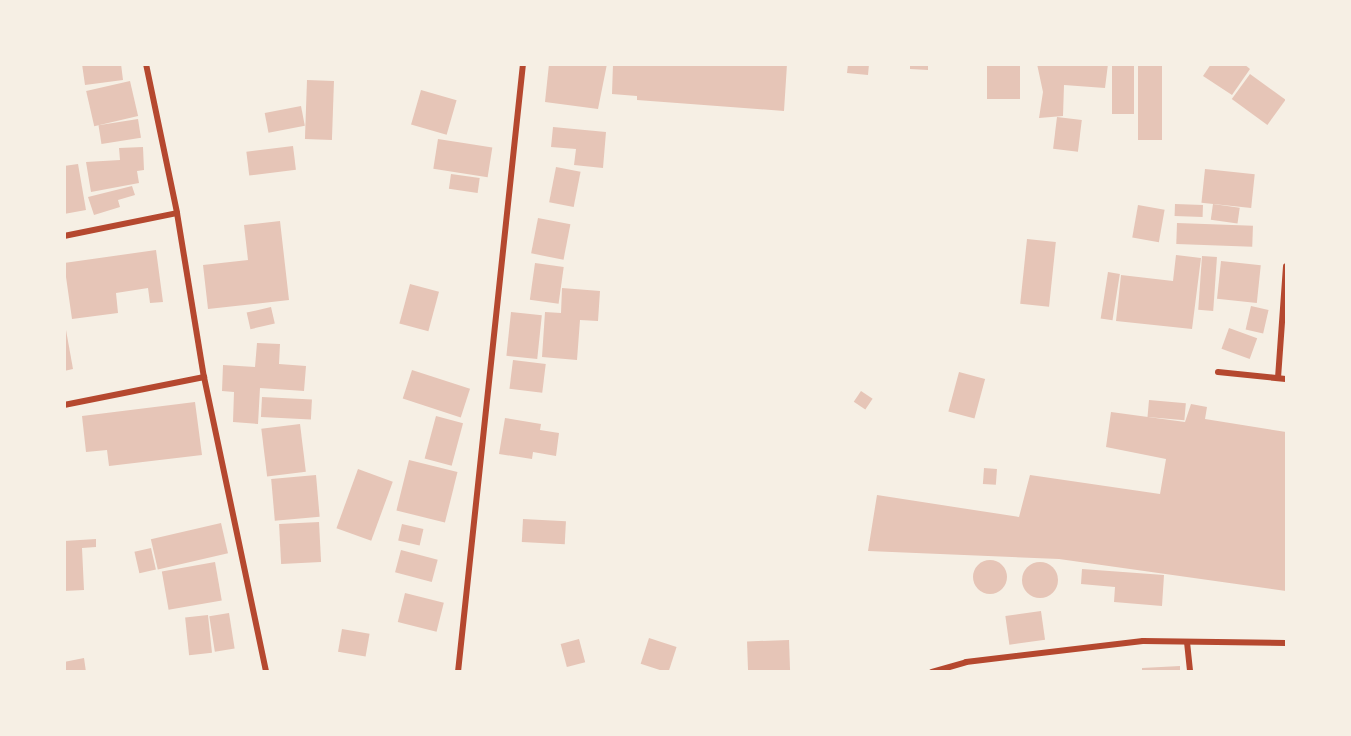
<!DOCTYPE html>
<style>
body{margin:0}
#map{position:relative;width:1351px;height:736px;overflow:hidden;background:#f6efe4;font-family:Jost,sans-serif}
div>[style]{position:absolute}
.building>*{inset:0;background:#e6c5b7;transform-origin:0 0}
.round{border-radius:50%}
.minor>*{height:6px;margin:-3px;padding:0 3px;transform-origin:3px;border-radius:3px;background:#b5482f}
span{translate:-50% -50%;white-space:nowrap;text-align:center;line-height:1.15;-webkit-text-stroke:4.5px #f6efe4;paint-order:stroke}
.frame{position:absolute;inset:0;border:66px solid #f6efe4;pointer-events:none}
</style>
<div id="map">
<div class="building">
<div style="clip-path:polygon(82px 64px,121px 64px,123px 80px,85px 85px)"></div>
<div style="clip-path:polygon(549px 64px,607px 64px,598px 109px,545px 102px)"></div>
<div style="clip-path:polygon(613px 64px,787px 64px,784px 111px,637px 100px,637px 96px,612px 94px)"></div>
<div style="clip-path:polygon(848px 64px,869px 64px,868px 75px,847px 73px)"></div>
<div style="clip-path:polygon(910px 64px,928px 64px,928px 70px,910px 69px)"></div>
<div style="clip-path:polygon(1037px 64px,1108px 64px,1105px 88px,1064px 85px,1063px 116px,1039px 118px,1043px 92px)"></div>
<div style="left:1112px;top:64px;width:22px;height:50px"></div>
<div style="left:1138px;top:64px;width:24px;height:76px"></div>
<div style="clip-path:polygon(1211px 64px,1244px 64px,1250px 69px,1232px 95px,1203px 76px)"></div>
<div style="left:987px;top:66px;width:33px;height:33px"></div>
<div style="left:1250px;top:74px;width:44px;height:31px;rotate:36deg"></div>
<div style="left:307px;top:80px;width:27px;height:59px;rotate:2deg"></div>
<div style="left:130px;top:81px;width:36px;height:45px;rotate:77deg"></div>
<div style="left:421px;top:90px;width:37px;height:36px;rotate:16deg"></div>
<div style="left:301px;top:106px;width:20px;height:37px;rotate:79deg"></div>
<div style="left:1057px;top:117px;width:25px;height:32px;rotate:7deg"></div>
<div style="left:138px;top:119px;width:19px;height:40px;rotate:81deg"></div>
<div style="clip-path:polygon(553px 127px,606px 132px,603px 168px,574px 165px,576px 149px,551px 147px)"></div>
<div style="left:438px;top:139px;width:55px;height:30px;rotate:9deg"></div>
<div style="left:293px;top:146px;width:24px;height:47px;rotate:83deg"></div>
<div style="clip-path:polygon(143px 147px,144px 170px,137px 171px,139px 183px,91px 192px,86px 162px,120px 160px,119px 148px)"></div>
<div style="clip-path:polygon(78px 164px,86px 210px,64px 214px,64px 166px)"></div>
<div style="left:556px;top:167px;width:25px;height:36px;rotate:11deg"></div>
<div style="left:1205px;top:169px;width:50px;height:34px;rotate:6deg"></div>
<div style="left:451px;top:174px;width:29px;height:15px;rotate:8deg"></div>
<div style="clip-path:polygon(132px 186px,135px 195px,118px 200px,120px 207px,94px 215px,88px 197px)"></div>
<div style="left:1175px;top:204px;width:28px;height:12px;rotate:2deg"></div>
<div style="left:1213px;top:204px;width:27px;height:16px;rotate:8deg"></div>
<div style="left:1138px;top:205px;width:27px;height:33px;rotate:10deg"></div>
<div style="left:538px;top:218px;width:33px;height:36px;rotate:11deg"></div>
<div style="clip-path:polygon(280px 221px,289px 300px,208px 309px,203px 265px,248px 260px,244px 225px)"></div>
<div style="left:1177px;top:223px;width:76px;height:21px;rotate:2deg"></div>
<div style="left:1027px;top:239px;width:29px;height:65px;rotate:6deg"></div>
<div style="clip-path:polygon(156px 250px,163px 302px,150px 303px,148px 288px,116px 293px,118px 313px,72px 319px,64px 263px)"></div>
<div style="clip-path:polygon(1176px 255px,1201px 258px,1192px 329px,1116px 321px,1121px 275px,1173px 281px)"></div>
<div style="left:1202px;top:256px;width:15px;height:54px;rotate:4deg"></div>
<div style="left:1221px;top:261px;width:40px;height:38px;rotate:6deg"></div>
<div style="left:535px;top:263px;width:29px;height:37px;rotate:8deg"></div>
<div style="left:1108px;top:272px;width:12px;height:47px;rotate:9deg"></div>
<div style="left:410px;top:284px;width:30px;height:41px;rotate:15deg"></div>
<div style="clip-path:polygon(562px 288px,600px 291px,598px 321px,580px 320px,577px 360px,542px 357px,545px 312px,561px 313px)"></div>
<div style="left:1251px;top:306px;width:18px;height:24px;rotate:13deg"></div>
<div style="left:271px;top:307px;width:17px;height:25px;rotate:77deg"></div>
<div style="left:511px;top:312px;width:31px;height:44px;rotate:6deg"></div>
<div style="left:1229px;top:328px;width:30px;height:22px;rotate:20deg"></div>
<div style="clip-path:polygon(66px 330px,73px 369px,64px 371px,64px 331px)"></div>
<div style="clip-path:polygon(257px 343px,280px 344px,279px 364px,306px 366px,304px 391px,260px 388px,258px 424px,233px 422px,234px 392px,222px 391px,223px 365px,255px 367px)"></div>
<div style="left:513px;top:360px;width:33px;height:29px;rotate:7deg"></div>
<div style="left:412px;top:370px;width:61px;height:30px;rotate:18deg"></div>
<div style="left:959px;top:372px;width:27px;height:41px;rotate:15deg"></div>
<div style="left:861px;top:391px;width:14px;height:13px;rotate:34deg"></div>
<div style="left:262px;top:397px;width:50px;height:20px;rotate:3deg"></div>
<div style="left:1149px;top:400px;width:37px;height:17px;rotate:5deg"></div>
<div style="clip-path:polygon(195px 402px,202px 455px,109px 466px,107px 450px,86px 452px,82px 416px)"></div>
<div style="clip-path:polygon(1191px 404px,1207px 407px,1205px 419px,1286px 432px,1286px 591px,1059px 559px,868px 551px,877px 495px,1019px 517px,1030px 475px,1160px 494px,1166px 459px,1106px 447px,1111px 412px,1185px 422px)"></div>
<div style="left:436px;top:416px;width:28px;height:44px;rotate:15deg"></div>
<div style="clip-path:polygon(505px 418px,541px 424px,540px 430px,559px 433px,556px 456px,533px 452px,532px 459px,499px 454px)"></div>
<div style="left:300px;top:424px;width:48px;height:39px;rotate:83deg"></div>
<div style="left:409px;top:460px;width:50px;height:52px;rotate:14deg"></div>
<div style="left:984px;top:468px;width:13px;height:16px;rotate:4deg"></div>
<div style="left:358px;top:469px;width:37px;height:63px;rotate:20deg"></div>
<div style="left:316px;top:475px;width:42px;height:45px;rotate:85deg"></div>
<div style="left:523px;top:519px;width:43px;height:23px;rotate:3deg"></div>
<div style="left:319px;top:522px;width:40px;height:40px;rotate:87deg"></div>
<div style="left:221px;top:523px;width:31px;height:72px;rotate:77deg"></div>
<div style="left:402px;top:524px;width:22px;height:17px;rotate:13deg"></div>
<div style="clip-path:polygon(96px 539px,96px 547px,82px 548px,84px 590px,64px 591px,64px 541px)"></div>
<div style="left:151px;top:548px;width:22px;height:17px;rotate:77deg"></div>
<div style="left:401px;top:550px;width:38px;height:23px;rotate:15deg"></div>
<div class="round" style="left:973px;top:560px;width:34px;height:34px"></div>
<div style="left:215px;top:562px;width:39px;height:54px;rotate:80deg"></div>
<div class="round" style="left:1022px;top:562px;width:36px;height:36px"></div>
<div style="clip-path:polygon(1082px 569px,1164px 575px,1162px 606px,1114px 602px,1115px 587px,1081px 584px)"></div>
<div style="left:405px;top:593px;width:40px;height:30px;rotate:14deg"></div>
<div style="left:1041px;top:611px;width:29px;height:36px;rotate:82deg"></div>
<div style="left:229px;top:613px;width:36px;height:20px;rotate:81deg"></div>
<div style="left:208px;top:615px;width:38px;height:23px;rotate:84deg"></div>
<div style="left:342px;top:629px;width:28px;height:23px;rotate:10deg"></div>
<div style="left:649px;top:638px;width:29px;height:27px;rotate:18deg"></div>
<div style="left:579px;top:639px;width:24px;height:19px;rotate:75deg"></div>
<div style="left:789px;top:640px;width:32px;height:42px;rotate:88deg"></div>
<div style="clip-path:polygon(84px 658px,86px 672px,64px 672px,64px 662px)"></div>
<div style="clip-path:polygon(1180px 666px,1180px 672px,1142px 672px,1142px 668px)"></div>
</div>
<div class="minor">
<div style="left:146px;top:64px;width:152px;rotate:78.2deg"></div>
<div style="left:177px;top:213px;width:166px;rotate:80.7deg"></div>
<div style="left:204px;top:377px;width:301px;rotate:78.1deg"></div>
<div style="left:64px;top:236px;width:115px;rotate:-11.5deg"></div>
<div style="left:1218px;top:372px;width:68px;rotate:5.9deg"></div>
<div style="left:1278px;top:378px;width:112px;rotate:-85.9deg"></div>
<div style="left:64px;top:405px;width:143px;rotate:-11.3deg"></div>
<div style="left:1187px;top:642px;width:30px;rotate:84deg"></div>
<div style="left:458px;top:672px;width:611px;rotate:-83.9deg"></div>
<div style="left:932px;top:672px;width:35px;rotate:-16deg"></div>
<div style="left:966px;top:662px;width:178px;rotate:-6.8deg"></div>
<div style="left:1143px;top:641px;width:143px;rotate:0.8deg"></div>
</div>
<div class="frame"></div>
</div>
